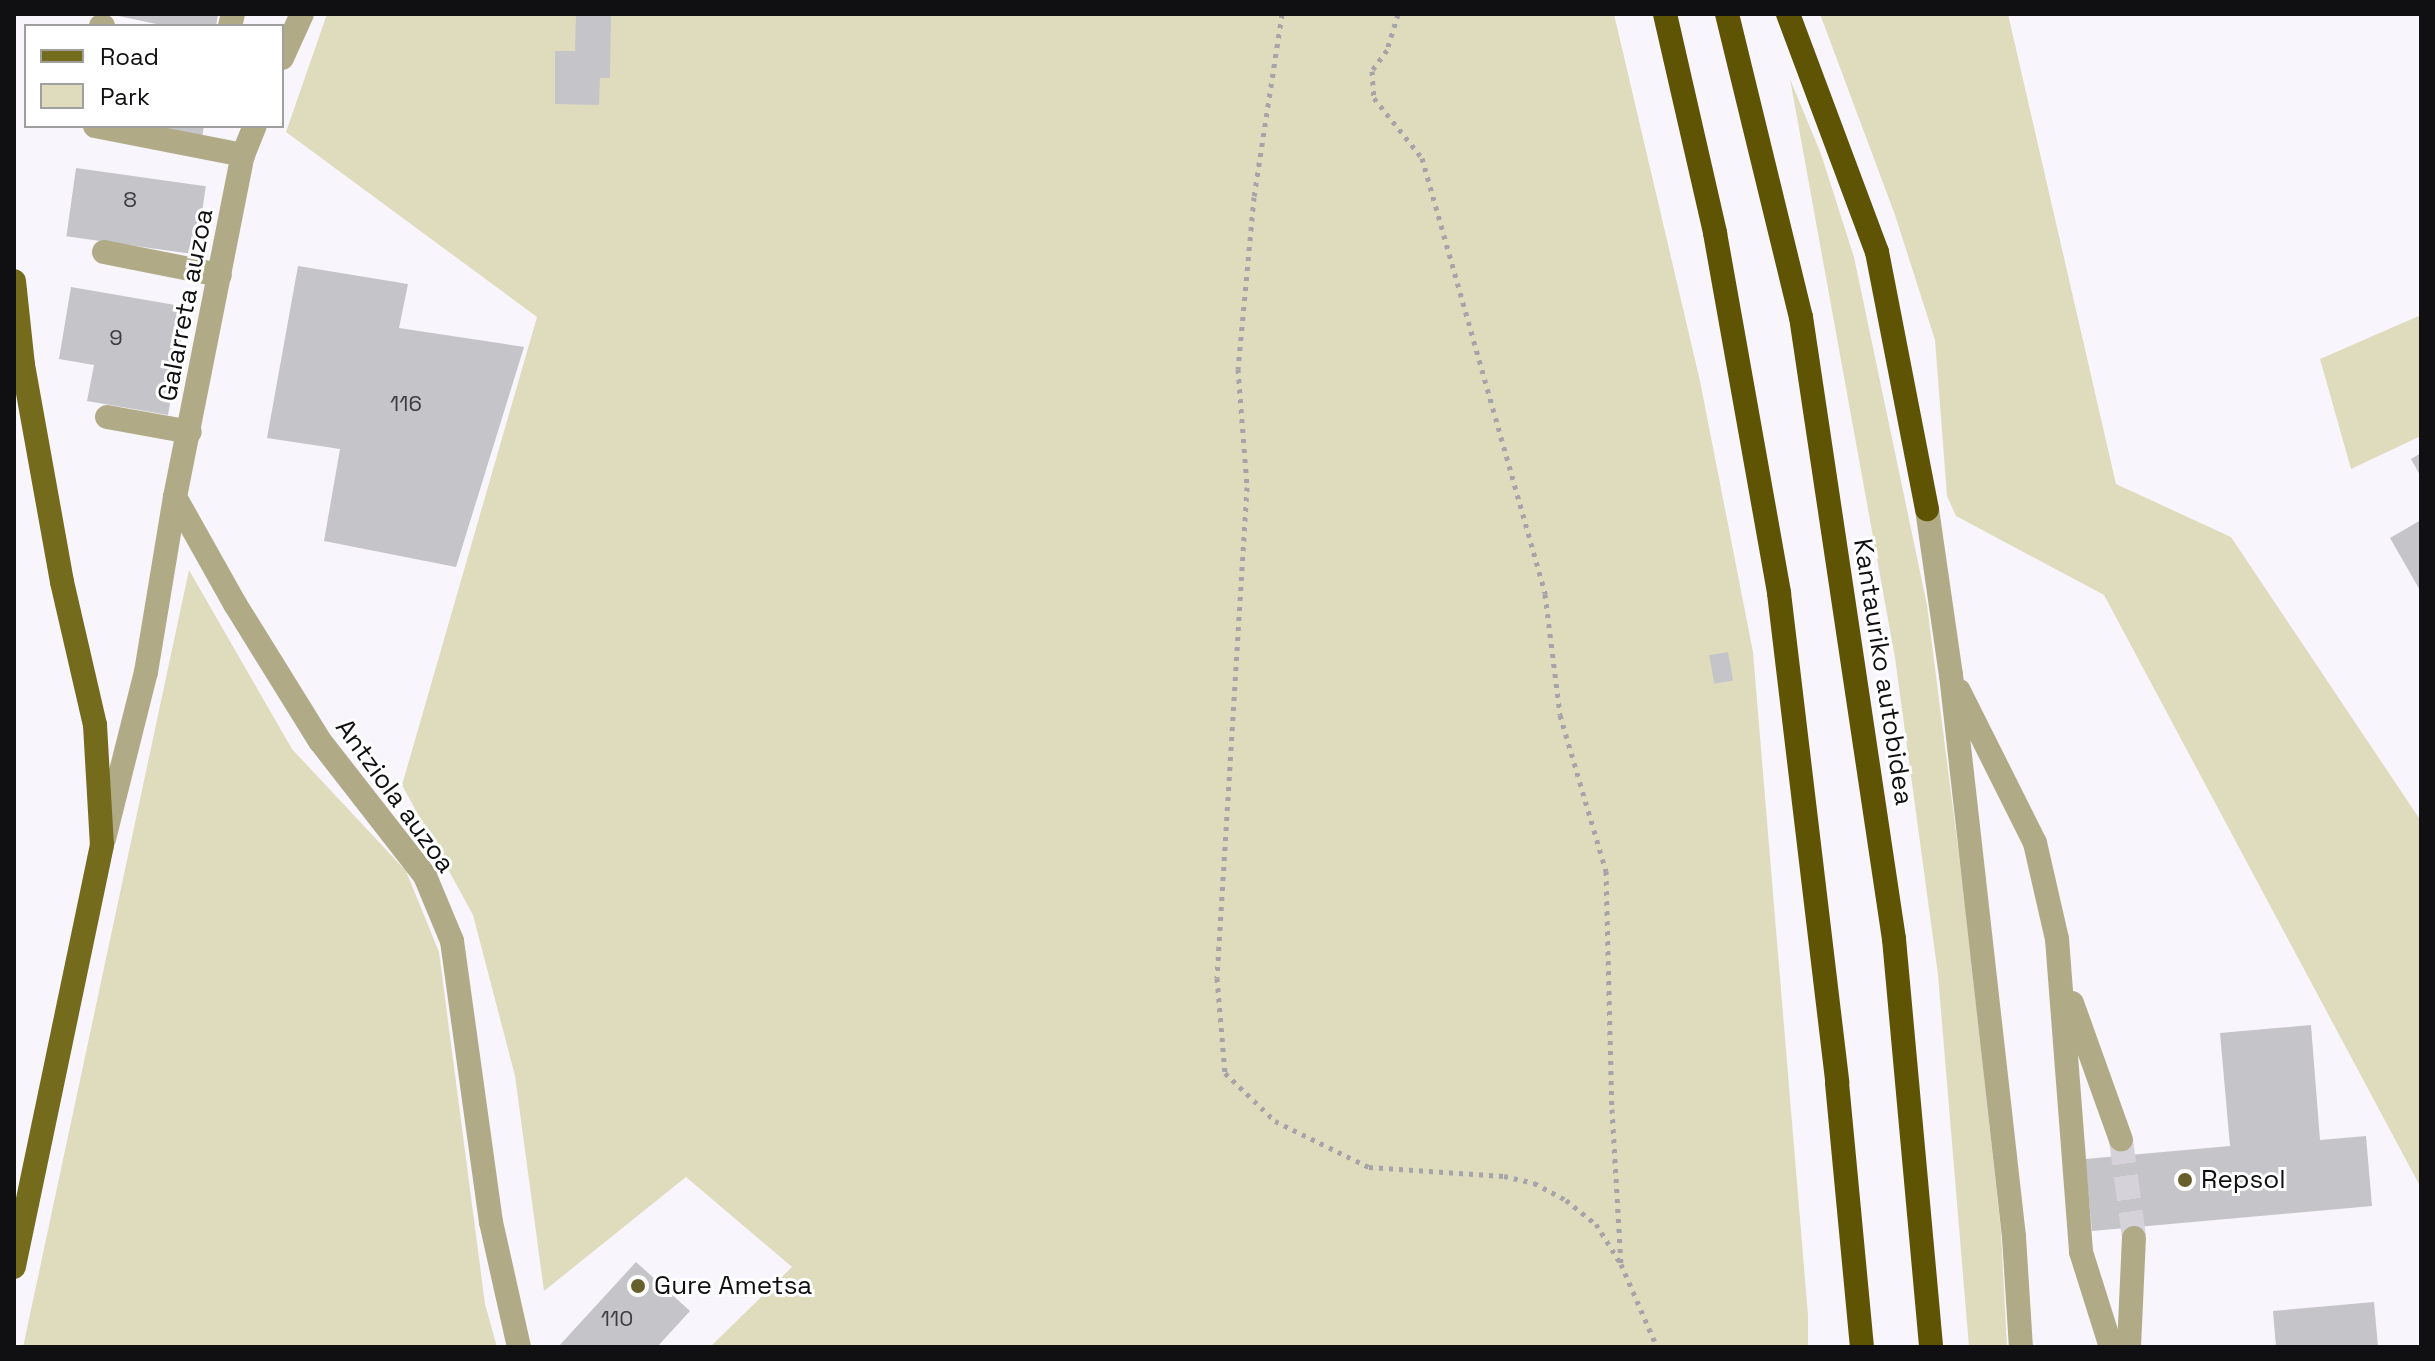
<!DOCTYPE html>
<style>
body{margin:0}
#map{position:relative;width:2435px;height:1361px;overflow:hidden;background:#f8f6fc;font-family:"Space Grotesk",sans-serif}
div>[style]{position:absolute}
.green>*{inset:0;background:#dfdcbe}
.building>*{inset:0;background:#c5c4c9;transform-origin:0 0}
.minor-tunnel>*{height:24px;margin-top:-12px;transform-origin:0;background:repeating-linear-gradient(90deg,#d5d3d9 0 24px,transparent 0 36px)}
.path>*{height:5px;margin-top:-2.5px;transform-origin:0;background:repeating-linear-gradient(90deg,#a6a4a9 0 4px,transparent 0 10px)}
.minor>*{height:24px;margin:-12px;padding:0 12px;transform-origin:12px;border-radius:12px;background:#b0ab86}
.major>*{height:24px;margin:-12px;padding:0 12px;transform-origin:12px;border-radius:12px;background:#756b1c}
.highway>*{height:24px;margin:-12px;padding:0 12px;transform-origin:12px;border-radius:12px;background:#5e5403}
.dots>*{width:22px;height:22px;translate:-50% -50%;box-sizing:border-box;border:4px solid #fff;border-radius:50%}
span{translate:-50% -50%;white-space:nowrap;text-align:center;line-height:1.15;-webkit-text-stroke:6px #fff;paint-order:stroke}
.number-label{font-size:22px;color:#3d3c3f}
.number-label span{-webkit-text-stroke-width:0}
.street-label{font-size:26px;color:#100f11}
.poi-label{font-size:26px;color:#100f11}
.left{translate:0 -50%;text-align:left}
.frame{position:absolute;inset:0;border:16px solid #100f11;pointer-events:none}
.legend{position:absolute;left:24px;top:24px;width:260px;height:104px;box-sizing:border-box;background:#fff;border:2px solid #9f9fa0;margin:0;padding:10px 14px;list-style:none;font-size:24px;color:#100f11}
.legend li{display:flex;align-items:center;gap:16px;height:40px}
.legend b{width:40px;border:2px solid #9f9fa0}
</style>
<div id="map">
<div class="green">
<div style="clip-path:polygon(327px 14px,1614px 14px,1700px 381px,1753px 652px,1808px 1315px,1808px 1347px,710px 1347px,792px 1267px,686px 1177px,544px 1291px,515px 1076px,473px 915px,402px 785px,537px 317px,286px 132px)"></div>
<div style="clip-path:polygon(1820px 14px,2008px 14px,2116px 484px,2231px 537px,2421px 821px,2421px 1188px,2104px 595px,1956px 516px,1947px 496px,1935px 340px,1895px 215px)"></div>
<div style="clip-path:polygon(1790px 79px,1821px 154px,1854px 257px,1927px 605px,1964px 895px,2001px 1231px,2007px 1347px,1969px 1347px,1938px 975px,1895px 658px)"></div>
<div style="clip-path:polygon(2421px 315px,2421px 436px,2351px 469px,2320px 359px)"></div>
<div style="clip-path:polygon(189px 570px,292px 749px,406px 871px,439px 952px,485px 1304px,497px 1347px,23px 1347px)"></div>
</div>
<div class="building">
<div style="clip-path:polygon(109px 14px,218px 14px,216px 26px,166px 26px)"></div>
<div style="clip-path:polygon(576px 14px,611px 14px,610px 78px,600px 78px,599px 105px,555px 104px,555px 51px,575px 51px)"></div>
<div style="clip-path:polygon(142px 126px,204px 126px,202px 138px)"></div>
<div style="left:76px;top:168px;width:131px;height:69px;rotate:8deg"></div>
<div style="clip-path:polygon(298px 266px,408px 284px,399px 328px,524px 347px,456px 567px,324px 541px,340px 449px,267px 438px)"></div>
<div style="clip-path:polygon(71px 287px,187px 307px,168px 415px,87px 401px,94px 365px,59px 359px)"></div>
<div style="clip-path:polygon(2421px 453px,2421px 477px,2411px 459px)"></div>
<div style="clip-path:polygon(2421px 520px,2421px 592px,2390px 538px)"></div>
<div style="left:1728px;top:652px;width:29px;height:19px;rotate:80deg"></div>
<div style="clip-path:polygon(2311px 1025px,2320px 1140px,2366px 1136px,2372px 1206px,2092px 1231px,2085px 1159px,2230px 1146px,2220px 1033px)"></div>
<div style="clip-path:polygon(636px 1262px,690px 1311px,657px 1347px,558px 1347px)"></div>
<div style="clip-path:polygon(2374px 1302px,2378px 1347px,2276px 1347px,2273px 1311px)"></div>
</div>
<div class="minor-tunnel">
<div style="left:2121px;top:1140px;width:99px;rotate:82.4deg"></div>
</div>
<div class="path">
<div style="left:1282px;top:14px;width:185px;rotate:98.7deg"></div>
<div style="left:1254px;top:197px;width:173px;rotate:95.3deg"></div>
<div style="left:1238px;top:369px;width:118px;rotate:85.6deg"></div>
<div style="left:1247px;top:487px;width:492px;rotate:93.5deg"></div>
<div style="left:1217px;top:978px;width:95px;rotate:85.2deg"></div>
<div style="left:1225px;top:1073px;width:69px;rotate:43.8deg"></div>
<div style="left:1275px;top:1121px;width:105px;rotate:26.1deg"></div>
<div style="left:1369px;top:1167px;width:135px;rotate:3.8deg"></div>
<div style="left:1504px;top:1176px;width:31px;rotate:13deg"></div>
<div style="left:1534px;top:1183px;width:36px;rotate:28deg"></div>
<div style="left:1566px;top:1200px;width:38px;rotate:39deg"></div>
<div style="left:1596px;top:1224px;width:47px;rotate:58deg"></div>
<div style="left:1621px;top:1264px;width:90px;rotate:66.6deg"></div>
<div style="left:1398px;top:14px;width:38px;rotate:107deg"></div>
<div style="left:1387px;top:50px;width:26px;rotate:126deg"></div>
<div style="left:1372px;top:71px;width:27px;rotate:86deg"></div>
<div style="left:1374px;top:98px;width:77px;rotate:51.3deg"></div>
<div style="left:1422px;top:158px;width:453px;rotate:74.2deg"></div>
<div style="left:1545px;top:594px;width:122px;rotate:82.9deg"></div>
<div style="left:1560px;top:715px;width:163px;rotate:73.6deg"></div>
<div style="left:1606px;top:871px;width:238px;rotate:88.6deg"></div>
<div style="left:1612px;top:1109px;width:154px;rotate:86.7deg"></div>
</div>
<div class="minor">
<div style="left:101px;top:26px;width:2px"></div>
<div style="left:230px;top:26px;width:12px;rotate:-76deg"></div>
<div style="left:282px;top:58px;width:48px;rotate:-65.6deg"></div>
<div style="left:95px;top:126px;width:151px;rotate:11.1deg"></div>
<div style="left:104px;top:252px;width:118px;rotate:11.2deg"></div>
<div style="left:107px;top:417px;width:84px;rotate:10.2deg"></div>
<div style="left:175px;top:497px;width:123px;rotate:60.7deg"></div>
<div style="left:235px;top:604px;width:161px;rotate:58.2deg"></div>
<div style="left:320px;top:741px;width:171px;rotate:52.1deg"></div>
<div style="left:425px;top:876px;width:70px;rotate:67.4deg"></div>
<div style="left:452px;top:941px;width:284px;rotate:82.1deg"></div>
<div style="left:491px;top:1222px;width:128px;rotate:77.4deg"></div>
<div style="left:1927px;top:509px;width:168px;rotate:81.8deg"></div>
<div style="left:1951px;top:675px;width:566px;rotate:83.6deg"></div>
<div style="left:2014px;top:1237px;width:110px;rotate:86.4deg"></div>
<div style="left:1959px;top:691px;width:170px;rotate:63.4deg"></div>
<div style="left:2035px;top:843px;width:98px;rotate:77.1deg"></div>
<div style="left:2057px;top:939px;width:314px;rotate:85.6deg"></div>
<div style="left:2081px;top:1252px;width:100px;rotate:72.5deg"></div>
<div style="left:104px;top:839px;width:172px;rotate:-75.9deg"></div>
<div style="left:146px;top:672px;width:177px;rotate:-80.6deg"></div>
<div style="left:175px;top:497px;width:349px;rotate:-78.8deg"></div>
<div style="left:243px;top:155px;width:31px;rotate:-68deg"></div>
<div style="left:2072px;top:1003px;width:145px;rotate:70.3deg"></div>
<div style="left:2129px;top:1347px;width:109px;rotate:-87.4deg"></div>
</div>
<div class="major">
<div style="left:14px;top:281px;width:84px;rotate:83.9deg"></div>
<div style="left:23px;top:365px;width:220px;rotate:79.8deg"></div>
<div style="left:62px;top:582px;width:147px;rotate:77deg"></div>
<div style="left:95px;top:725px;width:120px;rotate:86.7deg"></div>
<div style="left:102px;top:845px;width:431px;rotate:101.8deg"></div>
</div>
<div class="highway">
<div style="left:1665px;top:14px;width:225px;rotate:77.1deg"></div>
<div style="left:1715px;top:233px;width:366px;rotate:79.9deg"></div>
<div style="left:1779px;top:593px;width:493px;rotate:83.2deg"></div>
<div style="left:1837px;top:1083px;width:265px;rotate:84.6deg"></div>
<div style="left:1727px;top:14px;width:312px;rotate:76.3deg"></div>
<div style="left:1801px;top:317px;width:629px;rotate:81.5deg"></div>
<div style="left:1894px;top:939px;width:410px;rotate:84.8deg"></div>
<div style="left:1788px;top:14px;width:254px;rotate:69.5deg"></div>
<div style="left:1877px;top:252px;width:262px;rotate:79deg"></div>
</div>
<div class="dots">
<div style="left:2185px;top:1180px;background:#67602c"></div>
<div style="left:638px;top:1286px;background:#67602c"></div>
</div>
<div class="number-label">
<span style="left:130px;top:200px">8</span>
<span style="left:116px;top:338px">9</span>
<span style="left:406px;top:404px">116</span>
<span style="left:617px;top:1319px">110</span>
</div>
<div class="street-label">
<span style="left:186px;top:305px;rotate:-79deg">Galarreta auzoa</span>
<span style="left:1883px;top:672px;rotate:81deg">Kantauriko autobidea</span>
<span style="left:395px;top:796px;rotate:54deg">Antziola auzoa</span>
</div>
<div class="poi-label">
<span class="left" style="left:2201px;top:1180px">Repsol</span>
<span class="left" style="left:654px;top:1286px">Gure Ametsa</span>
</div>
<div class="frame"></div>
<ul class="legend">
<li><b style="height:10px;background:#756b1c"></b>Road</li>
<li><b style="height:22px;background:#dfdcbe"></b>Park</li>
</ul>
</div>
